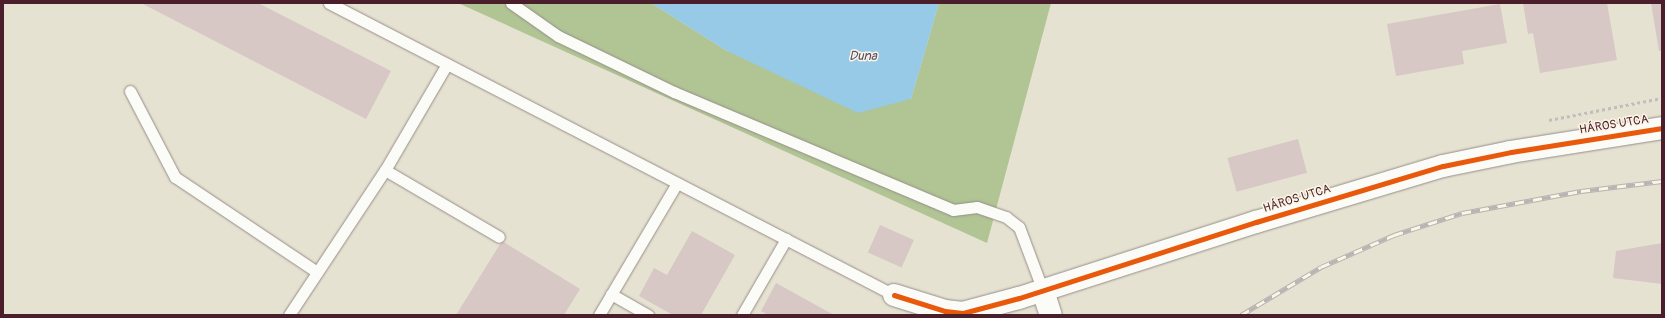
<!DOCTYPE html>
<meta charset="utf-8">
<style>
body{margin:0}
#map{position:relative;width:1665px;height:318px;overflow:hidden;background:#e6e2d2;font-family:Pangolin,sans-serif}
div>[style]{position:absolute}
.forest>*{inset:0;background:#b0c494}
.water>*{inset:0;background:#96cae6}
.building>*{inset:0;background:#d7c7c5;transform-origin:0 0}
.path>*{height:2.5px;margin-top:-1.25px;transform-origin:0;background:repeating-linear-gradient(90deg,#c2bdbb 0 3px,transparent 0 6px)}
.roads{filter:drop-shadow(0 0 1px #978e88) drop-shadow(0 0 1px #978e88)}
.service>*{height:11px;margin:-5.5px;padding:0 5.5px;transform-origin:5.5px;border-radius:5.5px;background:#fbfbf8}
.minor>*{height:22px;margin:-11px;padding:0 11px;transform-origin:11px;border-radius:11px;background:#fbfbf8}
.rail>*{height:4.5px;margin-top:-2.25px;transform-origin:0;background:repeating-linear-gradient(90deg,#fcf5e5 0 9px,#b9b3b3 0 18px);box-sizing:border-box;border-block:1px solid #b9b3b3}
.cycleway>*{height:5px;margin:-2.5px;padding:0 2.5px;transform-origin:2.5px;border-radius:2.5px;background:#e8590c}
span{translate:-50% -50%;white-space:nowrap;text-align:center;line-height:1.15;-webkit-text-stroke:3px #fcf5e5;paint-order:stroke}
.street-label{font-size:12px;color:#4a1f2b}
.water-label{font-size:13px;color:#574f66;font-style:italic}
.frame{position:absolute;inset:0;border:4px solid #4a1f2b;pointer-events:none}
</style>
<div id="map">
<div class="forest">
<div style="clip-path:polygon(458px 3px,651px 3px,727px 51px,911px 99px,939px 3px,1051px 3px,987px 243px)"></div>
</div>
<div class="water">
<div style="clip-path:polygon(651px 3px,939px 3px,911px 99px,858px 113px,727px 51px)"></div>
</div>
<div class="building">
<div style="clip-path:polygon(141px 3px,258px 3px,391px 71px,366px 119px)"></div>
<div style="clip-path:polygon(1523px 3px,1607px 3px,1617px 60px,1540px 73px,1533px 33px,1528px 34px)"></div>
<div style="clip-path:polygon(1651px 3px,1662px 3px,1662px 51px,1659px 51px)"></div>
<div style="clip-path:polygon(1500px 4px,1507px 43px,1462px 51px,1464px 64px,1396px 76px,1387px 24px)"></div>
<div style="left:1298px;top:139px;width:35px;height:73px;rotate:75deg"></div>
<div style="left:880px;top:225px;width:37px;height:30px;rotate:24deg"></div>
<div style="clip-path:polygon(692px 231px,735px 255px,701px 315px,673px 315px,639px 296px,654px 268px,667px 275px)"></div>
<div style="clip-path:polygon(502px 241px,580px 289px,564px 315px,456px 315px)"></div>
<div style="clip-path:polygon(1662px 243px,1662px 284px,1613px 278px,1616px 251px)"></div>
<div style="clip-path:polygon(776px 283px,834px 315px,768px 315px,761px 311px)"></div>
</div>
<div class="path">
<div style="left:1549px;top:120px;width:115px;rotate:-11deg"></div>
</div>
<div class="roads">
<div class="service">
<div style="left:329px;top:3px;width:636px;rotate:27.33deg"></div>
<div style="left:511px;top:3px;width:57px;rotate:35.1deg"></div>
<div style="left:558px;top:36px;width:129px;rotate:25.8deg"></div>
<div style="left:674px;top:92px;width:303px;rotate:22.9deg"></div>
<div style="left:953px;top:210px;width:24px;rotate:-7deg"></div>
<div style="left:977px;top:207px;width:31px;rotate:19deg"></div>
<div style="left:1006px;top:217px;width:16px;rotate:38deg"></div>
<div style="left:1019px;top:227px;width:68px;rotate:69.4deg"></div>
<div style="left:447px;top:64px;width:123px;rotate:120.3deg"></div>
<div style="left:385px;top:170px;width:132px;rotate:30.4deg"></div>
<div style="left:130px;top:91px;width:97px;rotate:62.4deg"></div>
<div style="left:175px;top:177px;width:171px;rotate:33.8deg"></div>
<div style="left:611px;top:294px;width:43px;rotate:29.6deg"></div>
<div style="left:289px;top:315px;width:174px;rotate:-56.5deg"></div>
<div style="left:599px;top:315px;width:153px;rotate:-59.4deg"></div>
<div style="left:742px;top:315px;width:88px;rotate:-59.9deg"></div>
</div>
<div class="minor">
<div style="left:1043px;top:291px;width:25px;rotate:72deg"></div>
<div style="left:894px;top:295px;width:53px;rotate:17.4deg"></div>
<div style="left:945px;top:311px;width:18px;rotate:6deg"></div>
<div style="left:963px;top:313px;width:58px;rotate:-15deg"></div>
<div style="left:1019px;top:298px;width:249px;rotate:-17.8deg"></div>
<div style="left:1256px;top:222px;width:195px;rotate:-16.7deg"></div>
<div style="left:1443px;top:166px;width:69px;rotate:-11.6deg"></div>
<div style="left:1511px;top:152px;width:153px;rotate:-9deg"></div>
</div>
</div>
<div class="rail">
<div style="left:1241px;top:315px;width:93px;rotate:-31deg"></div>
<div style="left:1321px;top:267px;width:80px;rotate:-23.7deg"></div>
<div style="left:1394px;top:235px;width:71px;rotate:-17.9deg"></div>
<div style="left:1462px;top:213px;width:121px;rotate:-10.5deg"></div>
<div style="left:1581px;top:191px;width:82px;rotate:-7deg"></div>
</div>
<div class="cycleway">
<div style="left:894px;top:295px;width:53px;rotate:17.4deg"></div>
<div style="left:945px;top:311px;width:18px;rotate:6deg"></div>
<div style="left:963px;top:313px;width:58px;rotate:-15deg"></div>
<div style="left:1019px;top:298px;width:249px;rotate:-17.8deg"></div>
<div style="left:1256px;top:222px;width:195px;rotate:-16.7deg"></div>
<div style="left:1443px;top:166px;width:69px;rotate:-11.6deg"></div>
<div style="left:1511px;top:152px;width:153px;rotate:-9deg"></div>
</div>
<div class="street-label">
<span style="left:1614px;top:125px;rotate:-9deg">HÁROS UTCA</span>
<span style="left:1297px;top:199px;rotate:-17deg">HÁROS UTCA</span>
</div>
<div class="water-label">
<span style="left:863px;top:56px">Duna</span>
</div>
<div class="frame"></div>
</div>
